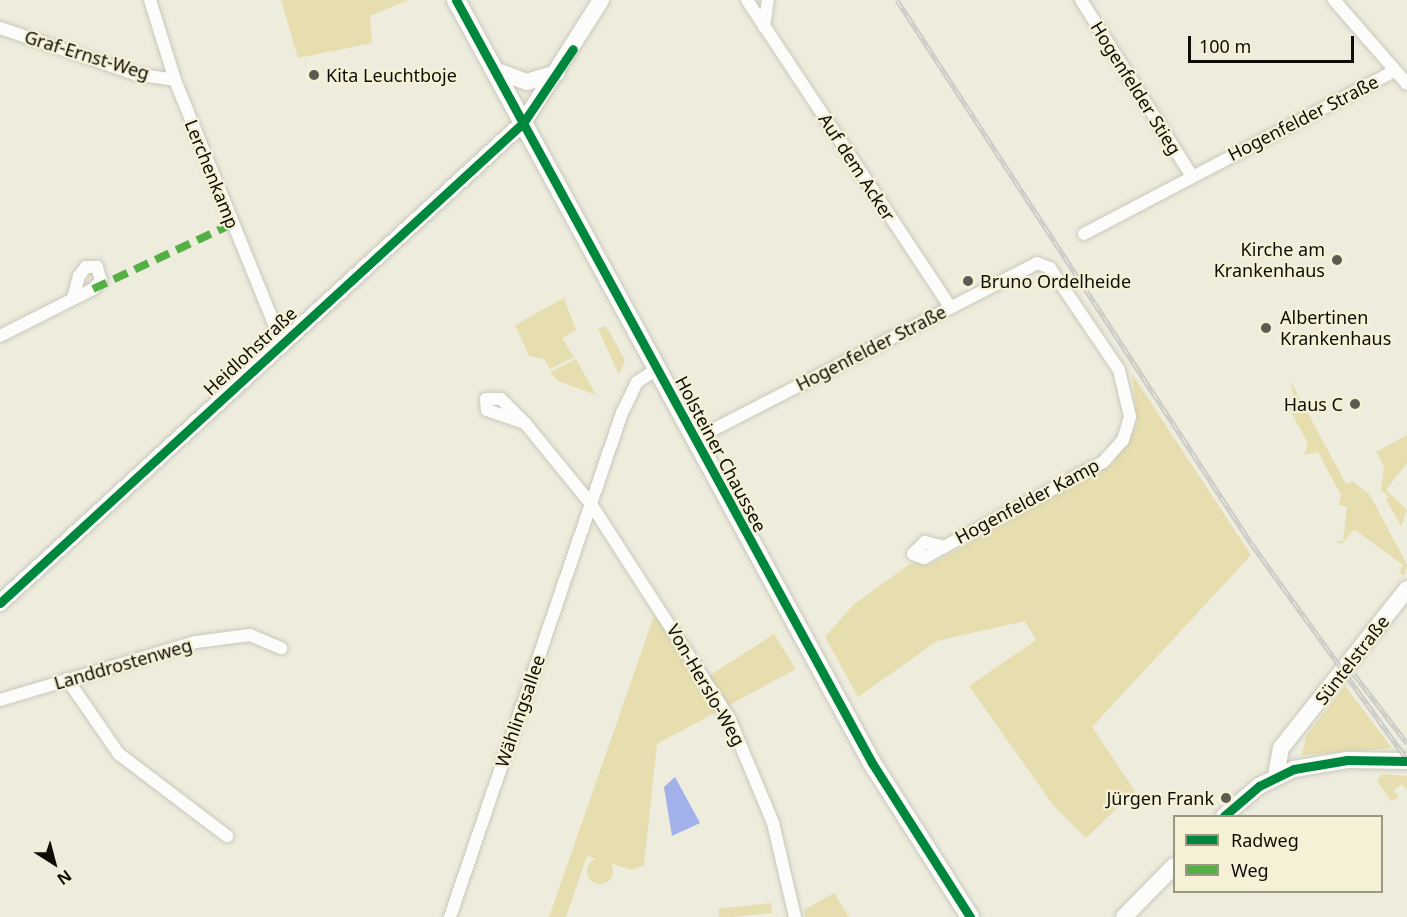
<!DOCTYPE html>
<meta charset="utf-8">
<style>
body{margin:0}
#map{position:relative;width:1407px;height:917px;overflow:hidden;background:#eeecdd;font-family:"Noto Sans",sans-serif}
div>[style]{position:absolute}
.green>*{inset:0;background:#e6deae;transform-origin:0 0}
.round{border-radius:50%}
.water>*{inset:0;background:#a3b1ea}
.roads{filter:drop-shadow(0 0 2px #c9c8bc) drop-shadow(0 0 2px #c9c8bc)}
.street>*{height:12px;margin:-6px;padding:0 6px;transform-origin:6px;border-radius:6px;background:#fcfcfa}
.secondary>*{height:16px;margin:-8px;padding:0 8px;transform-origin:8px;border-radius:8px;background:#fcfcfa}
.primary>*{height:18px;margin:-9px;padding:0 9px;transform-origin:9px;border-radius:9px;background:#fcfcfa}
.rail>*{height:5px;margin-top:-2.5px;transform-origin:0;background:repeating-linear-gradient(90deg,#f5f1d6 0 9px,#cbcbc7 0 18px);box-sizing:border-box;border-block:2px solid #cbcbc7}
.quiet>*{height:8px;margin-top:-4px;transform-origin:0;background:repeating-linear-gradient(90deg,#54b044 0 15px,transparent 0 23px)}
.cycleway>*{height:9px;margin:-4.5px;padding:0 4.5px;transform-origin:4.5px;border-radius:4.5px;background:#00873e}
.dots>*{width:16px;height:16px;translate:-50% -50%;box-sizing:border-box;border:3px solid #f5f1d6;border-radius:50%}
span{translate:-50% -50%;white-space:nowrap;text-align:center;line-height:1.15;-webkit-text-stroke:4.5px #f5f1d6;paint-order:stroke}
.street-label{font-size:18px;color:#0e0d05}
.poi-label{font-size:18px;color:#0e0d05}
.left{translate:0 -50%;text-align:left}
.right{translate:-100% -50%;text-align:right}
.legend{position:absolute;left:1173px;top:815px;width:210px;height:78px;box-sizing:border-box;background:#f5f1d6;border:2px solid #999682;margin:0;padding:8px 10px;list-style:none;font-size:18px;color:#0e0d05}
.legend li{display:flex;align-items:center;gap:12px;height:30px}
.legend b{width:30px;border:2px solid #999682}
.north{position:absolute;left:24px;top:833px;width:60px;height:60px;-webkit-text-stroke:4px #f5f1d6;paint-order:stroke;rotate:144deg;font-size:16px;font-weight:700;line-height:24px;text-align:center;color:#0e0d05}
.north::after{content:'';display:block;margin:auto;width:21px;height:27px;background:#0e0d05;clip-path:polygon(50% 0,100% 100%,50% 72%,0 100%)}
.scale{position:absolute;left:1188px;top:36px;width:166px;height:27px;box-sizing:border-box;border:3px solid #0e0d05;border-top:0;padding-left:8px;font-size:18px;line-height:21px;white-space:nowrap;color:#0e0d05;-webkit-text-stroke:4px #f5f1d6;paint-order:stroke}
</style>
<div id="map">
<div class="green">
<div style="clip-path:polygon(281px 0,408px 0,370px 16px,372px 43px,298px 58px)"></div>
<div style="clip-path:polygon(564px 298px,576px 330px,562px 338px,574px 357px,550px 369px,544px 359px,529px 356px,515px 325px)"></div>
<div style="clip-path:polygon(606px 326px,625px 360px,619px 375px,598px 329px)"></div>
<div style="clip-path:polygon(576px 359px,596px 395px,558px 381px,550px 372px)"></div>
<div style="clip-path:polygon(1132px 374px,1251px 555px,1092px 727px,1135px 791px,1086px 838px,1053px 805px,969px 686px,1036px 640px,1025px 621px,937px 641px,858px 697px,825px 637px,853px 605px,911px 563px,929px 565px,1113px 464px,1137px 423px)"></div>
<div style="clip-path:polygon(1291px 382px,1346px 484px,1352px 481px,1370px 495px,1407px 565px,1404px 576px,1399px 572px,1403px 565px,1354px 529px,1342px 544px,1335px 542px,1343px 541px,1347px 507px,1339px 505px,1341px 495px,1318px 452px,1304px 455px,1308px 444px,1287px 404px,1294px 399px)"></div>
<div style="clip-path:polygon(1407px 435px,1407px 463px,1386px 490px,1407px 510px,1401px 526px,1385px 498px,1390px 498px,1381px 490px,1384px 466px,1376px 452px)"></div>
<div style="clip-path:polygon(655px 613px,701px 681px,774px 634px,796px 669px,657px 744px,644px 865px,632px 870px,587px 856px,566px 917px,549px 917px)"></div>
<div style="clip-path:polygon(1345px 686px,1392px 748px,1302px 755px,1306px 736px)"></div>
<div style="clip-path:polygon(1382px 774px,1407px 776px,1407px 790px,1402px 784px,1394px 790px,1399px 797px,1391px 801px,1377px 781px)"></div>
<div class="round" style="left:587px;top:858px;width:26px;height:26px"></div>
<div style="clip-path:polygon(834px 893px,849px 917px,805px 917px,804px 910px)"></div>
<div style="left:771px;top:903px;width:10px;height:53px;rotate:84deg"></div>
</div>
<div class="water">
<div style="clip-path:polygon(675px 777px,700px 823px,672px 836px,664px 787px)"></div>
</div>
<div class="roads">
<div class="street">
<div style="left:150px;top:0;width:84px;rotate:72.6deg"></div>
<div style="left:175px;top:80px;width:285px;rotate:67.9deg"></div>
<div style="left:747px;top:0;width:368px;rotate:56.5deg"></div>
<div style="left:1081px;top:0;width:207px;rotate:57.8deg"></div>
<div style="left:1334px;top:0;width:111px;rotate:49deg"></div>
<div style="left:764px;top:27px;width:27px;rotate:-82deg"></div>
<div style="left:0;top:28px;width:143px;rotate:18.8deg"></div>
<div style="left:135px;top:74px;width:40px;rotate:8.5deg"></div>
<div style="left:1084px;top:234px;width:351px;rotate:-27.7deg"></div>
<div style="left:0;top:336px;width:104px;rotate:-26.8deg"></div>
<div style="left:93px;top:289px;width:11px;rotate:-45deg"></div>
<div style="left:101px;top:281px;width:15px;rotate:-106deg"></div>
<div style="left:97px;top:267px;width:11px;rotate:180deg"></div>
<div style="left:86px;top:267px;width:11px;rotate:128deg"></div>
<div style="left:79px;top:276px;width:23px;rotate:105deg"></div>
<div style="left:525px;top:423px;width:34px;rotate:-135deg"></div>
<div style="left:501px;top:399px;width:15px;rotate:180deg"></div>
<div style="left:486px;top:399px;width:11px;rotate:85deg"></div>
<div style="left:487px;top:410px;width:40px;rotate:18.9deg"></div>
<div style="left:525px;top:423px;width:104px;rotate:50.8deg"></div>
<div style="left:591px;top:504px;width:257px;rotate:57.2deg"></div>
<div style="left:730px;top:720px;width:112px;rotate:67.3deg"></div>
<div style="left:773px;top:823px;width:97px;rotate:76.8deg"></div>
<div style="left:693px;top:440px;width:387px;rotate:-27.2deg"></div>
<div style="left:1037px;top:263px;width:14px;rotate:21deg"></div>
<div style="left:1050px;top:268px;width:123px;rotate:55.9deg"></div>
<div style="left:1119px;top:370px;width:48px;rotate:76.8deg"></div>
<div style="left:1130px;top:417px;width:24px;rotate:107deg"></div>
<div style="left:1123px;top:440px;width:30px;rotate:132deg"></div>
<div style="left:1103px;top:462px;width:180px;rotate:151.9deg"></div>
<div style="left:944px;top:547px;width:20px;rotate:-165deg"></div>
<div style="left:925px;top:542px;width:17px;rotate:135deg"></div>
<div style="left:913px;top:554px;width:12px;rotate:20deg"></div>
<div style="left:924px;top:558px;width:23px;rotate:-29deg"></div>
<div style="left:67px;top:679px;width:91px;rotate:55.3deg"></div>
<div style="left:119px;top:754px;width:136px;rotate:37.2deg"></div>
<div style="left:0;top:700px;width:204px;rotate:-16.5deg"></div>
<div style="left:196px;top:642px;width:54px;rotate:-7.4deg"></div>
<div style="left:250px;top:635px;width:34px;rotate:23deg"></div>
<div style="left:450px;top:917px;width:533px;rotate:-71.16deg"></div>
<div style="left:622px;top:413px;width:34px;rotate:-64deg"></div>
<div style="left:637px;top:382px;width:24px;rotate:-33deg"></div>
</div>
<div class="secondary">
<div style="left:497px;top:71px;width:32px;rotate:20deg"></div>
<div style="left:527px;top:82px;width:31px;rotate:-17deg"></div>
<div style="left:0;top:603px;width:710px;rotate:-42.55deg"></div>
<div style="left:523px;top:123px;width:146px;rotate:-57.6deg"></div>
<div style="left:1276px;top:776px;width:28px;rotate:-80deg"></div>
<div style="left:1281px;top:748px;width:203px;rotate:-51.6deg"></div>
<div style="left:1224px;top:816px;width:46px;rotate:-40.6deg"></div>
<div style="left:1259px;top:786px;width:39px;rotate:-26deg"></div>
<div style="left:1294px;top:769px;width:54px;rotate:-9.6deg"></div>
<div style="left:1347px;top:760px;width:60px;rotate:1deg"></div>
<div style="left:1124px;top:917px;width:71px;rotate:-45.6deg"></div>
</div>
<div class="primary">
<div style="left:456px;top:0;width:869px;rotate:61.4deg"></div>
<div style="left:872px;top:763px;width:183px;rotate:57.5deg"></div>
</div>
</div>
<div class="rail">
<div style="left:897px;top:0;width:648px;rotate:56.9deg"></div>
<div style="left:1251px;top:543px;width:266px;rotate:54.2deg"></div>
<div style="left:1354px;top:674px;width:87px;rotate:52.5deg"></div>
</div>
<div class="quiet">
<div style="left:93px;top:289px;width:153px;rotate:-25.1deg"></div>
</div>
<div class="cycleway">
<div style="left:456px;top:0;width:869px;rotate:61.4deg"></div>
<div style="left:872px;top:763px;width:183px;rotate:57.5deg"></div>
<div style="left:0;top:603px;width:710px;rotate:-42.55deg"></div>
<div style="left:523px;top:123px;width:89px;rotate:-56deg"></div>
<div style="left:1224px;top:816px;width:46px;rotate:-40.6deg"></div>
<div style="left:1259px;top:786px;width:39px;rotate:-26deg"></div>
<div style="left:1294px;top:769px;width:54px;rotate:-9.6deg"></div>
<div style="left:1347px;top:760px;width:60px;rotate:1deg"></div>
</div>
<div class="dots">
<div style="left:314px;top:75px;background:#5c5b51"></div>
<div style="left:1337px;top:260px;background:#5c5b51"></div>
<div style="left:968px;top:281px;background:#5c5b51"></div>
<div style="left:1266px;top:328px;background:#5c5b51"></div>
<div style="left:1355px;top:404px;background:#5c5b51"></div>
<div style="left:1226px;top:798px;background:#5c5b51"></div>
</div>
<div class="street-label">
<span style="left:87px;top:55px;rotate:17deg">Graf-Ernst-Weg</span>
<span style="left:1136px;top:88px;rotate:58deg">Hogenfelder Stieg</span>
<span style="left:1303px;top:118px;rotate:-27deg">Hogenfelder Straße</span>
<span style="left:857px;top:167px;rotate:57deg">Auf dem Acker</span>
<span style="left:212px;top:174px;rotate:68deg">Lerchenkamp</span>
<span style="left:871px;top:348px;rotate:-27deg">Hogenfelder Straße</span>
<span style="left:250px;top:351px;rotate:-43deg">Heidlohstraße</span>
<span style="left:721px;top:454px;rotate:62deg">Holsteiner Chaussee</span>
<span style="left:1027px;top:501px;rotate:-28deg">Hogenfelder Kamp</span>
<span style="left:1352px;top:660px;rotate:-52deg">Süntelstraße</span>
<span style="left:123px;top:664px;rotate:-16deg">Landdrostenweg</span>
<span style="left:706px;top:685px;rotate:60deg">Von-Herslo-Weg</span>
<span style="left:520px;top:711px;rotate:-71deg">Wählingsallee</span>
</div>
<div class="poi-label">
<span class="left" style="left:326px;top:75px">Kita Leuchtboje</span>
<span class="right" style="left:1325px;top:260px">Kirche am<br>Krankenhaus</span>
<span class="left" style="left:980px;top:281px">Bruno Ordelheide</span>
<span class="left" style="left:1280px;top:328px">Albertinen<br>Krankenhaus</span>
<span class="right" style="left:1343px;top:404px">Haus C</span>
<span class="right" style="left:1214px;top:798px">Jürgen Frank</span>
</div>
<ul class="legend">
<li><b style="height:8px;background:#00873e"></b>Radweg</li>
<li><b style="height:8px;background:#54b044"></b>Weg</li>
</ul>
<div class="north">N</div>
<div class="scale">100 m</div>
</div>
